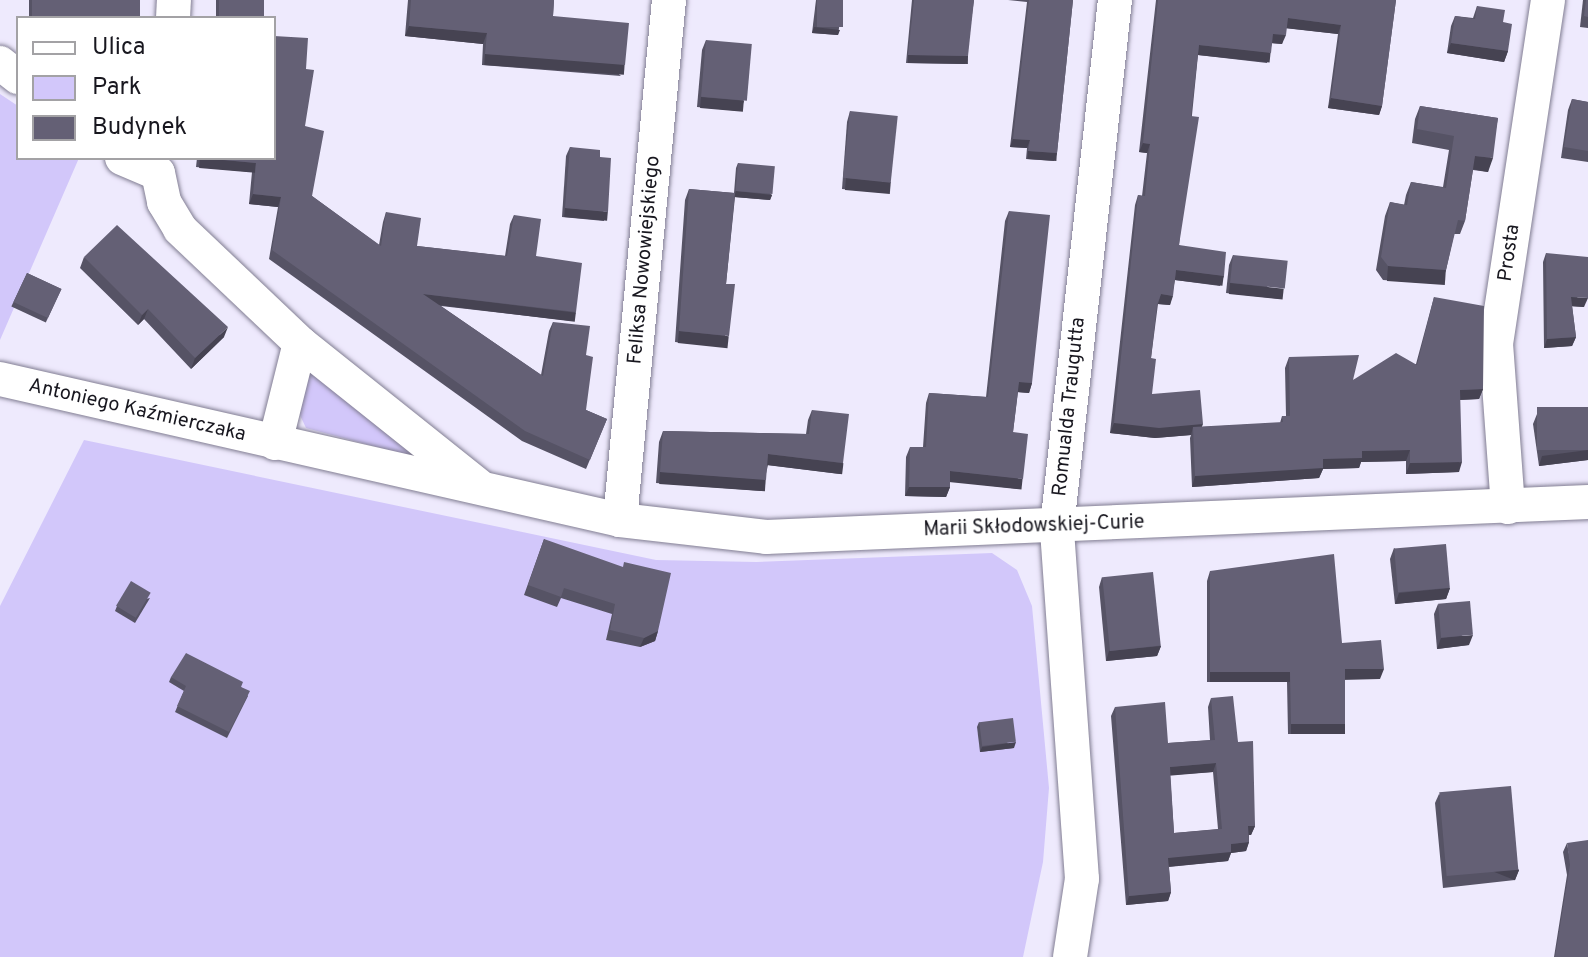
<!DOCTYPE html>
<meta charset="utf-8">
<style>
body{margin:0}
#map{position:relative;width:1588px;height:957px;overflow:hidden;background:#eeeafd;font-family:Overpass,sans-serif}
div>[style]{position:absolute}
.green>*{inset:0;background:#d2c7fa}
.roads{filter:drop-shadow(0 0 2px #817d92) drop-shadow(0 0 2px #817d92)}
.street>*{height:34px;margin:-17px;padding:0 17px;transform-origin:17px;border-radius:17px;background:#fff}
.wall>*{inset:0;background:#565365;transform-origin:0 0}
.shaded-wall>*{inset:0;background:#464352;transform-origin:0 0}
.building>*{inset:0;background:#646075;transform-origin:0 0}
span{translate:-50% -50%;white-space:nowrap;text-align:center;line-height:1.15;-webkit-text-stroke:8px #fff;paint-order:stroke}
.street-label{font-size:20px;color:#18171f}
.legend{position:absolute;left:16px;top:16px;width:260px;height:144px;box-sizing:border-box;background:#fff;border:2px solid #a3a2a5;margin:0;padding:10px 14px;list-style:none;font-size:24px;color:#18171f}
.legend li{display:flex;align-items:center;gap:16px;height:40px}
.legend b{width:40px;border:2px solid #a3a2a5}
</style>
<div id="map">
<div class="green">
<div style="clip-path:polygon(0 94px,18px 106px,18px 158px,79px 158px,0 340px)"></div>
<div style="clip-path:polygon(309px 371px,418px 458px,306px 428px,299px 413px)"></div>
<div style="clip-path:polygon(84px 440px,656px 560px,756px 562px,992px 553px,1017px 570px,1032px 606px,1049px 788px,1043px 862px,1023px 957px,0 957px,0 606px)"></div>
</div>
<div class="roads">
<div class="street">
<div style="left:173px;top:18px;width:18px;rotate:-87deg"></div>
<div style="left:0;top:63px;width:23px;rotate:38deg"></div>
<div style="left:122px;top:158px;width:39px;rotate:23deg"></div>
<div style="left:158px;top:173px;width:30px;rotate:78deg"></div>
<div style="left:164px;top:202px;width:31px;rotate:59deg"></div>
<div style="left:180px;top:229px;width:166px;rotate:43.5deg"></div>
<div style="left:300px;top:343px;width:228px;rotate:38.6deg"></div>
<div style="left:0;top:379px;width:636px;rotate:12.81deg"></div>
<div style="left:620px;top:520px;width:147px;rotate:6.6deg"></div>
<div style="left:766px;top:537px;width:823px;rotate:-2.44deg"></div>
<div style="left:275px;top:443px;width:103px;rotate:-76deg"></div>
<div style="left:1508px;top:507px;width:163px;rotate:-94.2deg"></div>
<div style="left:1496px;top:344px;width:348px;rotate:-81.4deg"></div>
<div style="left:620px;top:520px;width:522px;rotate:-84.62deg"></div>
<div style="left:1070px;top:957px;width:79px;rotate:-81.3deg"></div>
<div style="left:1082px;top:879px;width:353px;rotate:-94.1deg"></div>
<div style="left:1057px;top:527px;width:530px;rotate:-83.72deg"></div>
</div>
</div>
<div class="wall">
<div style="left:29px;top:0;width:111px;height:18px"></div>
<div style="left:216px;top:0;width:48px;height:18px"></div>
<div style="clip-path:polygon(408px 0,554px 0,553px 16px,621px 76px,482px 65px,483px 44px,405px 36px)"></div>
<div style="clip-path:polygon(816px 0,843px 0,838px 35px,812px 33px)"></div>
<div style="clip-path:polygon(912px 0,974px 0,965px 64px,906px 63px)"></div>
<div style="clip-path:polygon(1008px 0,1073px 0,1057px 153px,1054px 161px,1026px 159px,1027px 148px,1010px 147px,1027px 2px)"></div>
<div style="clip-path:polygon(1156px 0,1396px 0,1382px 106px,1379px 115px,1328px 108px,1338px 34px,1286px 28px,1282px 44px,1272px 43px,1267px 63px,1198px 55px,1179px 245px,1224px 276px,1220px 286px,1175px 280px,1170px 305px,1158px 304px,1151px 358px,1152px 394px,1202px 427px,1280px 423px,1282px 416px,1286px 416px,1285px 368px,1289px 357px,1353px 380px,1416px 364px,1434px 297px,1483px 389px,1479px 399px,1460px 400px,1459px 472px,1406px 474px,1406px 461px,1361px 462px,1359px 468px,1323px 469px,1319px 478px,1192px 487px,1190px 438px,1191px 435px,1155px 438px,1110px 433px,1135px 205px,1138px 195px,1142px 196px,1147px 153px,1139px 152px)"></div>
<div style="clip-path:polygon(1583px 0,1588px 0,1588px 28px,1580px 27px)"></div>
<div style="clip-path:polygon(1477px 6px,1503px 22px,1508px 51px,1504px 62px,1447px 53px,1451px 26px,1455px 16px,1473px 18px)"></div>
<div style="clip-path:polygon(706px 40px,744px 101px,740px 111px,697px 107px,702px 50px)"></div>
<div style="clip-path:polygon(306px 69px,305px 126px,312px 196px,379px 245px,383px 222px,386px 212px,417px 246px,505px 256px,510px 224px,514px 215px,536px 256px,576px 312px,572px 321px,441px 306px,541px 375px,549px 331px,553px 322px,586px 355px,586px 410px,607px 419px,586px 469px,522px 441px,269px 259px,278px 207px,249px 204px,252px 172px,196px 167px,197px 158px,274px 158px)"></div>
<div style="clip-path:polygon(1572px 99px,1588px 102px,1588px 162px,1561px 158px,1568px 110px)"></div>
<div style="clip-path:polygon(1420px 106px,1498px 118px,1488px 172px,1473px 170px,1465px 221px,1460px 234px,1454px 234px,1446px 270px,1441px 284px,1383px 280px,1376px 270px,1385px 216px,1390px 202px,1404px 205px,1406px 195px,1411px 182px,1443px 187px,1449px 150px,1412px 143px,1415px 119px)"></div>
<div style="clip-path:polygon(850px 111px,887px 193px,842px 189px,847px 122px)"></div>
<div style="clip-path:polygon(570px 147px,600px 157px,604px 221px,562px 217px,566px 156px)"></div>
<div style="clip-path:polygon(738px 163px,772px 195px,770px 200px,735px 197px,726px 284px,725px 347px,675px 342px,685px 200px,689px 189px,734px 193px,736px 168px)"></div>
<div style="clip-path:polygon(1009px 211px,1032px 383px,1029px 393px,1018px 392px,1013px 432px,1019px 489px,950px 481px,950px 487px,946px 497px,905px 496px,906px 457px,910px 447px,923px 447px,926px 403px,929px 393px,986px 397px,1005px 221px)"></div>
<div style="clip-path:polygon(1546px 253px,1584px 307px,1572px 306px,1576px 337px,1572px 346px,1544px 348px,1543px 262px)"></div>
<div style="clip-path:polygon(1233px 255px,1281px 299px,1226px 293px,1229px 265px)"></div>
<div style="clip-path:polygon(84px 257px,224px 337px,191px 369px,144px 319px,138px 325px,80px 268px)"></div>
<div style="left:27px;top:273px;width:38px;height:37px;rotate:25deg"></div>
<div style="clip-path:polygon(1588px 407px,1588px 460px,1539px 466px,1533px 424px,1537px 414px)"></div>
<div style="clip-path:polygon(812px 410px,843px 463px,840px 474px,768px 465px,762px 491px,656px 483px,659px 442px,663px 431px,806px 434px,808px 420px)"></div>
<div style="clip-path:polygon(544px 539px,658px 631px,655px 641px,640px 647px,606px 640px,612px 614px,561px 598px,557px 607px,524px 595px)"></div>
<div style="clip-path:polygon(1394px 548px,1450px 588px,1446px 599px,1395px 604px,1390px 559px)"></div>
<div style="clip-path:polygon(1210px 571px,1342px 643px,1380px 679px,1345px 679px,1345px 724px,1342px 734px,1288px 734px,1287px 682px,1207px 682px,1207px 581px)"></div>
<div style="clip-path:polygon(1102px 577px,1161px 646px,1157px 656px,1106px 661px,1099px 587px)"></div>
<div style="clip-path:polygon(150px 598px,135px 623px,115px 611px,117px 606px)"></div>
<div style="clip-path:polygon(1438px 604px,1469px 645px,1437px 649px,1434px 614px)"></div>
<div style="clip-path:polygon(171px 677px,241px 687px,248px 696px,227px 738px,175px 712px,184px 691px,169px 682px)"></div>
<div style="clip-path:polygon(evenodd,1211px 698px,1238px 742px,1255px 826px,1251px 835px,1249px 835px,1249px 842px,1246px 851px,1231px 853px,1228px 861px,1169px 867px,1171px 892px,1168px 901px,1126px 905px,1111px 716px,1115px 707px,1168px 743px,1210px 740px,1208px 707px,1211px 698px,1213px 772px,1218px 829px,1174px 833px,1170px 775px,1213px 772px)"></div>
<div style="clip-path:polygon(979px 722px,1014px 748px,980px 752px,977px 727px)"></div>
<div style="clip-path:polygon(1439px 794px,1519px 870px,1515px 880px,1443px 888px,1435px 803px)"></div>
<div style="clip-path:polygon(1567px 843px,1588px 957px,1554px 957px,1567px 875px,1563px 852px)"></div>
</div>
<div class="shaded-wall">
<div style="clip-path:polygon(1288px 18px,1341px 25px,1338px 34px,1284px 28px)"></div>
<div style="clip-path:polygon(409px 26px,487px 33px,483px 44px,405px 36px)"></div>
<div style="clip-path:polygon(814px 27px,840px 30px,838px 35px,812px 33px)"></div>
<div style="clip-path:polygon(1273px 34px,1286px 35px,1282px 44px,1269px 43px)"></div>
<div style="clip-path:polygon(1451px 43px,1508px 51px,1504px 62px,1447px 53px)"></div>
<div style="left:1199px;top:45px;width:72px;height:10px;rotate:6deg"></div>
<div style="left:485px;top:54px;width:140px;height:11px;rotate:4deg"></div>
<div style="left:908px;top:55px;width:60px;height:8px;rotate:1deg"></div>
<div style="left:701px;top:97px;width:43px;height:11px;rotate:5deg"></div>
<div style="clip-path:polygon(1331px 98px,1382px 106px,1379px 115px,1328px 108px)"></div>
<div style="clip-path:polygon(1013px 139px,1030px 140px,1027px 148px,1010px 147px)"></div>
<div style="clip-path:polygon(1143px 143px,1150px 144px,1147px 153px,1139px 152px)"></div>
<div style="left:1028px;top:151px;width:29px;height:8px;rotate:4deg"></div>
<div style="clip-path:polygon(1475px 156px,1493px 158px,1488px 172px,1471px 169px)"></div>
<div style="left:200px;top:158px;width:56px;height:10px;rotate:5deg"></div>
<div style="left:846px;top:178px;width:45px;height:12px;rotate:5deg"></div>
<div style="clip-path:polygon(736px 191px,772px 195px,770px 200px,734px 197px)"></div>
<div style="clip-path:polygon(253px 194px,281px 197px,278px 207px,249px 204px)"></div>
<div style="left:565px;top:208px;width:43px;height:9px;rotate:5deg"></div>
<div style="left:1388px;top:266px;width:58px;height:15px;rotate:4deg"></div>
<div style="left:1176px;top:270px;width:48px;height:10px;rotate:7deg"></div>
<div style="left:1230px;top:283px;width:54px;height:11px;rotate:6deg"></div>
<div style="left:423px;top:294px;width:154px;height:9px;rotate:7deg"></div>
<div style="clip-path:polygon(1161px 294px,1173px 296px,1170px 305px,1158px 304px)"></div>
<div style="clip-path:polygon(1571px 297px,1588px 298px,1584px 307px,1567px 306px)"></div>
<div style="clip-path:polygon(148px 309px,144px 319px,138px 325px,142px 315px)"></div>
<div style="clip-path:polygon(228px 327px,224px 337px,191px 369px,195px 358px)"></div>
<div style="left:679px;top:331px;width:50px;height:12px;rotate:6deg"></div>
<div style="clip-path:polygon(1576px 337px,1572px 346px,1544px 348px,1547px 339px)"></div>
<div style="clip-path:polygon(1019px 382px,1032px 383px,1029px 393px,1016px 392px)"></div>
<div style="clip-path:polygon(1483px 389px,1479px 399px,1456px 400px,1460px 390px)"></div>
<div style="clip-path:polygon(1114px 423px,1203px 424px,1199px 434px,1193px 427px,1191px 435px,1155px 438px,1110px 433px)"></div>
<div style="clip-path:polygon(1410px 450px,1406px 461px,1361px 462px,1359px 468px,1323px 469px,1319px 478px,1192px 487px,1195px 476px,1362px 451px)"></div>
<div style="clip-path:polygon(1588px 450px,1588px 460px,1539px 466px,1542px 456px)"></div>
<div style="left:768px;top:454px;width:76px;height:11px;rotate:7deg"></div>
<div style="clip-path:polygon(1462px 462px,1459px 472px,1406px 474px,1410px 463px)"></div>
<div style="left:950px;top:471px;width:73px;height:11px;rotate:6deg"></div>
<div style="left:660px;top:472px;width:106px;height:12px;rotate:4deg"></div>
<div style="clip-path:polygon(909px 487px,950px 487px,946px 497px,905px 496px)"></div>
<div style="clip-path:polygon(1450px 588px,1446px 599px,1395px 604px,1399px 593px)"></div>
<div style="clip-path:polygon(658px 631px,655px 641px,640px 647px,644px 638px)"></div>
<div style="clip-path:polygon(1473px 635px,1469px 645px,1437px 649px,1441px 638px)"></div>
<div style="clip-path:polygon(1161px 646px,1157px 656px,1106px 661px,1109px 651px)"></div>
<div style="clip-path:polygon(1345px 669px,1384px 669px,1380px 679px,1341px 680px)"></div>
<div style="left:1210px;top:672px;width:80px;height:10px"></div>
<div style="left:1291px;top:724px;width:54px;height:10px"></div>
<div style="clip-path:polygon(1016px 742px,1014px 748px,980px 752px,982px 747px)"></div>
<div style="clip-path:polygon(1216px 763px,1213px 772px,1166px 776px,1170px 767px)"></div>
<div style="clip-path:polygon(1248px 826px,1255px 826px,1251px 835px,1245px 835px)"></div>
<div style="clip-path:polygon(1249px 842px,1246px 851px,1231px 853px,1228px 861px,1165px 867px,1168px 858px,1231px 844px)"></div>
<div style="left:1519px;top:870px;width:11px;height:72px;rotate:112deg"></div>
<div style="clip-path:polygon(1171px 892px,1168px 901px,1126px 905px,1129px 896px)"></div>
</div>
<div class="building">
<div style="left:32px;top:0;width:108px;height:18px"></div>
<div style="left:219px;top:0;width:45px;height:18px"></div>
<div style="clip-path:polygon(411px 0,554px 0,553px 16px,629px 23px,625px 65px,485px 54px,487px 33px,409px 26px)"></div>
<div style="left:817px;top:0;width:26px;height:27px"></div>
<div style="clip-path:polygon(914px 0,974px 0,968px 56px,908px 55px)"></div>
<div style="clip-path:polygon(1029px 0,1073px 0,1057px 153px,1028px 151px,1030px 140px,1013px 139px)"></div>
<div style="clip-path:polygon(1158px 0,1396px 0,1382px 106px,1331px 98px,1341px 25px,1288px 18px,1286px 35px,1273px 34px,1271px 53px,1199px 45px,1191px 116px,1199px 117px,1179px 245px,1226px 252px,1224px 276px,1176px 270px,1173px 296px,1161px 294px,1157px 305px,1151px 358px,1156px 359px,1152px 394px,1200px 390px,1203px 424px,1159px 428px,1114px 423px,1138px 195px,1145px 196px,1150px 144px,1143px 143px)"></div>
<div style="clip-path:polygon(1586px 0,1588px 0,1588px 17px,1584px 16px)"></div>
<div style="clip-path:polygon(1477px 6px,1505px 10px,1503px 22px,1512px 24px,1508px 51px,1451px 43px,1455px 16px,1475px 19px)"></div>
<div style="clip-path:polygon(274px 36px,308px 38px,306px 69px,314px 70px,305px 126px,324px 131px,312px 196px,381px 246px,386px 212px,421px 218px,417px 246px,507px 256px,514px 215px,541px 219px,536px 256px,582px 263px,576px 312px,423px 294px,543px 376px,553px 322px,590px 326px,586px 355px,593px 357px,586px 410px,607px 419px,590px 460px,525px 431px,272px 250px,281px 197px,253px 194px,256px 163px,204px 158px,274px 158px)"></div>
<div style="left:706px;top:40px;width:46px;height:57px;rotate:5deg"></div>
<div style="clip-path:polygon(1572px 99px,1588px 102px,1588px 151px,1564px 147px)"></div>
<div style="clip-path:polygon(1420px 106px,1498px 118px,1493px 158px,1475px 156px,1465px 221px,1458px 220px,1446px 270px,1388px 266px,1381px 257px,1390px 202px,1407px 205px,1411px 182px,1446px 188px,1454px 136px,1417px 129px)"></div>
<div style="left:850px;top:111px;width:48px;height:67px;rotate:6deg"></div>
<div style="clip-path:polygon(570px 147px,600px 150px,600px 157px,611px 158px,608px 212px,565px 208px)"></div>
<div style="left:738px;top:163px;width:37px;height:28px;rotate:5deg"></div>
<div style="clip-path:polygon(689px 189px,735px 193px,726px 284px,735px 284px,729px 336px,679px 331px)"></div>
<div style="clip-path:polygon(1009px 211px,1050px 215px,1032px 383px,1019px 382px,1013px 432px,1028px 434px,1023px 479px,950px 471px,950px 487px,909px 487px,910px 447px,926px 447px,929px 393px,988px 397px)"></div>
<div style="clip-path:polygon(117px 225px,228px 327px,195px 358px,148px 309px,142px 315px,84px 257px)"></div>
<div style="clip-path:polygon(1546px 253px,1588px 257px,1588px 298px,1571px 297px,1576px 337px,1547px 339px)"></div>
<div style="left:1233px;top:255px;width:55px;height:28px;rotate:6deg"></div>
<div style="left:27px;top:273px;width:38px;height:32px;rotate:25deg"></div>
<div style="clip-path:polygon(1434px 297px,1484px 306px,1483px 389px,1460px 390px,1462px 462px,1410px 463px,1410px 450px,1362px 451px,1362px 458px,1323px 459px,1323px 468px,1195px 476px,1193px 427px,1283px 422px,1282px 416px,1290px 416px,1289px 357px,1359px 355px,1353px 380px,1396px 353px,1417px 365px)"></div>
<div style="left:1588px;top:407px;width:43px;height:51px;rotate:90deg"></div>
<div style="clip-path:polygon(812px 410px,849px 414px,843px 463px,768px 454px,766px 480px,660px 472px,663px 431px,809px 434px)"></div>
<div style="clip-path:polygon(544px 539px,623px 567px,624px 562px,671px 573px,658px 631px,644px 638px,610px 630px,615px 604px,564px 588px,561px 597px,528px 585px)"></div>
<div style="left:1446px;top:544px;width:44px;height:52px;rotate:85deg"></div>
<div style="clip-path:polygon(1334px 554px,1342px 643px,1381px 640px,1384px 669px,1345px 669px,1345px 724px,1291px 724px,1290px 672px,1210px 672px,1210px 571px)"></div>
<div style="left:1153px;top:572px;width:74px;height:51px;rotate:84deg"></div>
<div style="left:131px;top:581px;width:23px;height:29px;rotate:31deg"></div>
<div style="left:1470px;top:601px;width:34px;height:32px;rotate:85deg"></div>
<div style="clip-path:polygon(186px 653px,243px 682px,241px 687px,250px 691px,229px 732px,177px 706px,186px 686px,171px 677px)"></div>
<div style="clip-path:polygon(evenodd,1233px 696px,1238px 742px,1253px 741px,1255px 826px,1248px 826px,1249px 842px,1231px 844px,1231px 852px,1168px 858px,1171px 892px,1129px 896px,1115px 707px,1165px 702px,1168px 743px,1215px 740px,1211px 698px,1233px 696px,1216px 763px,1222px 829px,1174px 833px,1170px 767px,1216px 763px)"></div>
<div style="left:1013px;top:718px;width:24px;height:34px;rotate:83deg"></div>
<div style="left:1511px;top:786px;width:84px;height:72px;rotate:85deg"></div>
<div style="clip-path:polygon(1588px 840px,1588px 957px,1555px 957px,1570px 865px,1567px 843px)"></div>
</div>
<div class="street-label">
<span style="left:1510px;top:253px;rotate:-82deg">Prosta</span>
<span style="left:645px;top:260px;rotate:-85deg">Feliksa Nowowiejskiego</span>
<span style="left:1070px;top:407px;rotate:-84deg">Romualda Traugutta</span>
<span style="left:137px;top:411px;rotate:13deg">Antoniego Kaźmierczaka</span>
<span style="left:1034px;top:527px;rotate:-2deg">Marii Skłodowskiej-Curie</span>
</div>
<ul class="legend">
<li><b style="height:10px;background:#fff"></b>Ulica</li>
<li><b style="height:22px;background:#d2c7fa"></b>Park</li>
<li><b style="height:22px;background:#646075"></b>Budynek</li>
</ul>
</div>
